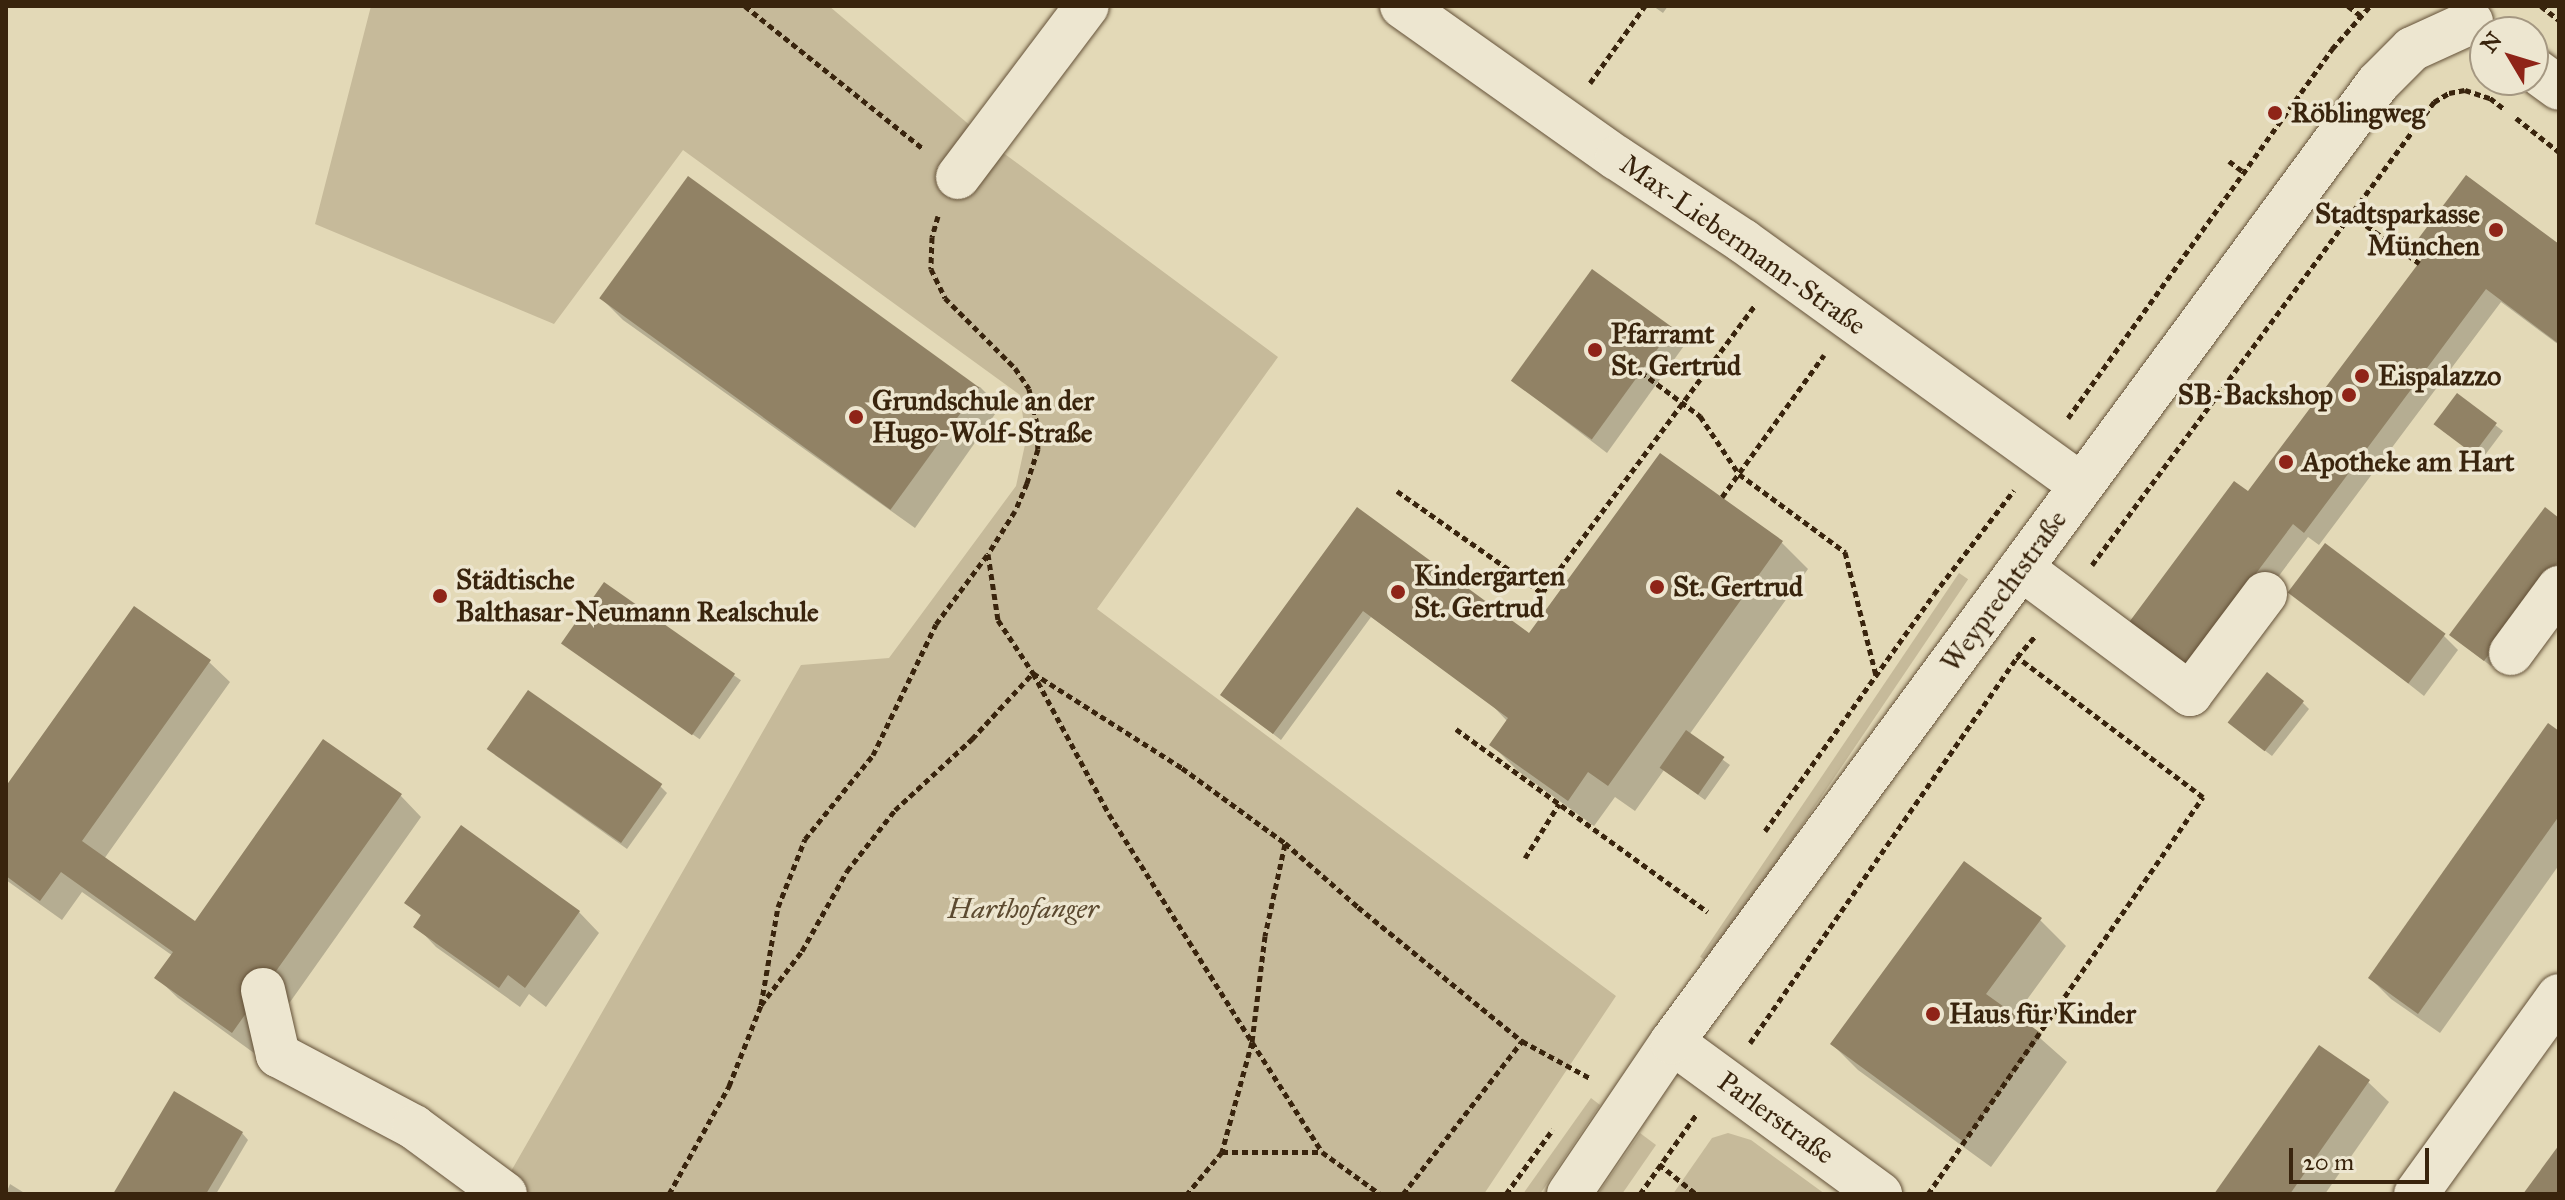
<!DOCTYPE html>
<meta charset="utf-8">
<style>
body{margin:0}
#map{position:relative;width:2565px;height:1200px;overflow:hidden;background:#e3d9b7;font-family:"IM FELL Great Primer",serif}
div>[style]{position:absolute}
.green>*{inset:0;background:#c6ba9a;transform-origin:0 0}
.shadow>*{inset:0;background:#0003;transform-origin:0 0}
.building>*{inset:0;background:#918265;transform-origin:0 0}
.path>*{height:5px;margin-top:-2.5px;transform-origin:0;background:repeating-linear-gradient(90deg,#39240d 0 6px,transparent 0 10px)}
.roads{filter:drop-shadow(0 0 2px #645138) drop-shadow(0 0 2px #645138)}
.minor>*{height:44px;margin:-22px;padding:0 22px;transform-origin:22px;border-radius:22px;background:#ede6d0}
.dots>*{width:22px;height:22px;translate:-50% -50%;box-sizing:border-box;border:4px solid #ede6d0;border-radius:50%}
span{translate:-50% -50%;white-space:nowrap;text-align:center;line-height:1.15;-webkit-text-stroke:7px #ede6d0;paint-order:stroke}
.poi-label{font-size:28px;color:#39240d;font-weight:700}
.left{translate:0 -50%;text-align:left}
.right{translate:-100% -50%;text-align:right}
.street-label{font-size:28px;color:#39240d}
.park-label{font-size:28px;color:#5c4a30;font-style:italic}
.frame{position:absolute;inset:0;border:8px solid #39240d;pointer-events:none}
.north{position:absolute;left:2469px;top:16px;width:80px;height:80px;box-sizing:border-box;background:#ede6d0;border:2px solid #a59882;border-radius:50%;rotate:308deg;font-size:22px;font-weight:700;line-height:32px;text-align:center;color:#39240d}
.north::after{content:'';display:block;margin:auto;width:28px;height:36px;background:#8f2418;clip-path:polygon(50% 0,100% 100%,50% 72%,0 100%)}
.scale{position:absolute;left:2289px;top:1148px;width:140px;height:36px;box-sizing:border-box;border:4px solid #39240d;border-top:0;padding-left:10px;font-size:24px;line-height:28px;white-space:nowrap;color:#39240d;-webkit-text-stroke:6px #ede6d0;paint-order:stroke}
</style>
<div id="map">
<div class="green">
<div style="clip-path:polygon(371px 6px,829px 6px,998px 149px,1278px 357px,1097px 609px,1616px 996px,1484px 1194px,498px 1194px,801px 665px,889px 658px,1016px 486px,1026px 440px,1020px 395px,683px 150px,554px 324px,315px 224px)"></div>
<div style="left:1959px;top:573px;width:11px;height:463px;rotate:34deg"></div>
<div style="clip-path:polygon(1591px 1098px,1600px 1105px,1540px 1194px,1523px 1194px)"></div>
<div style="clip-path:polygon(1640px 1133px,1656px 1145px,1622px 1194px,1598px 1194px)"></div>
<div style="clip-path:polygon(1728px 1133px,1751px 1140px,1825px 1194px,1673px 1194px,1712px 1138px)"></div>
</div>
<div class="shadow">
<div style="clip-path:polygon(1653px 6px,1668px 6px,1663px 13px)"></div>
<div style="clip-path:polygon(2559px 246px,2559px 345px,2501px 302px,2319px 545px,2308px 537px,2200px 681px,2249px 494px,2432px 249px)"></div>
<div style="clip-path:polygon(602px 299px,980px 387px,1000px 407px,915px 528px,623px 320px)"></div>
<div style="clip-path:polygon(1672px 329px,1686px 343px,1607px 453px,1513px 381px)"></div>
<div style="clip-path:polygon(2457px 396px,2503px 431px,2482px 459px,2443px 431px)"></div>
<div style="clip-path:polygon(1660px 455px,1782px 543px,1808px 569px,1689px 735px,1730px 765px,1705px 800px,1664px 770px,1635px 811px,1615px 797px,1594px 826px,1518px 771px,1492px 745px,1508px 722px,1491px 704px,1371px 617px,1281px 740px,1223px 695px,1358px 510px,1529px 636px)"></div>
<div style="clip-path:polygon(2559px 521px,2559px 576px,2491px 666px,2458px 641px)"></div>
<div style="left:605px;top:585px;width:166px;height:72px;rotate:35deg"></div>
<div style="clip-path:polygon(2292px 592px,2444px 636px,2458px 650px,2424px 696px)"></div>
<div style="clip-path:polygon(209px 662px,230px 682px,104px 859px,195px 924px,324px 742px,401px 796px,421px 817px,254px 1053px,178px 998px,157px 978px,173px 956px,82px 892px,62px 920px,6px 880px,6px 789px)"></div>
<div style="clip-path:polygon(2302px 702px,2309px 709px,2272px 756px,2237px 729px)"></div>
<div style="clip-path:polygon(2559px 733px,2559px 865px,2440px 1033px,2391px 999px,2370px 978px)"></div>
<div style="clip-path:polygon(495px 755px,660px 786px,667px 793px,627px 849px)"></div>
<div style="clip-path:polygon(407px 902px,579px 912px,599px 933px,546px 1007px,529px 994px,520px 1007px,436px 947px,416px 926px,422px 917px)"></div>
<div style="clip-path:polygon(2040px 920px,2066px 946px,2015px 1016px,2067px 1062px,1991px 1167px,1858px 1070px,1832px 1044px)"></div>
<div style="clip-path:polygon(2368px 1082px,2389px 1102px,2325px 1194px,2217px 1194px)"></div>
<div style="clip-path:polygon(242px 1133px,248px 1140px,216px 1194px,115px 1194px)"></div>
<div style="clip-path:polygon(10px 1184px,26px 1194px,6px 1194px)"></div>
</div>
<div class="building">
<div style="clip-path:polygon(2466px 175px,2559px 244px,2559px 344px,2486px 289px,2304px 533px,2293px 524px,2185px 668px,2127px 625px,2234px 481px,2248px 491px,2430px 248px,2418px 239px)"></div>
<div style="left:688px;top:176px;width:360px;height:151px;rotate:36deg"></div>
<div style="left:1592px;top:269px;width:100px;height:138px;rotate:36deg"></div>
<div style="left:2457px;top:393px;width:50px;height:39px;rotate:37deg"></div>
<div style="clip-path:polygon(1660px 453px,1783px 541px,1608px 786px,1588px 772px,1568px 801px,1489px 745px,1508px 718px,1363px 611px,1273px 734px,1220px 695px,1357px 507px,1529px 633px)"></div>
<div style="clip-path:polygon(2545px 507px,2559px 518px,2559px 561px,2484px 661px,2449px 635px)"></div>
<div style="left:2325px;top:543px;width:151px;height:62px;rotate:37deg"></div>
<div style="left:604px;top:582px;width:160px;height:75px;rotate:35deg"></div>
<div style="clip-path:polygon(134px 606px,211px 660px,82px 841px,195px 921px,323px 739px,402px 794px,232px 1033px,154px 978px,173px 952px,61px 872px,40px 901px,6px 876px,6px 786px)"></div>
<div style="left:2267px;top:672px;width:47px;height:64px;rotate:38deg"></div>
<div style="left:528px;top:690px;width:164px;height:72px;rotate:35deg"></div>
<div style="clip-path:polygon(2548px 723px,2559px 731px,2559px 816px,2418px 1014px,2368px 978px)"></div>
<div style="left:1686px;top:730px;width:47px;height:46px;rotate:35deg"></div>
<div style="clip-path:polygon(461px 825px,580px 911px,525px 988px,508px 975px,499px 988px,413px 927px,421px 915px,404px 903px)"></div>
<div style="clip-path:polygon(1964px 861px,2042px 918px,1986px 994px,2042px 1034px,1964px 1142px,1830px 1044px)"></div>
<div style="clip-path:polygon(2319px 1045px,2370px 1080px,2290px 1194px,2214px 1194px)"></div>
<div style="clip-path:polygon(174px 1091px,243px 1132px,206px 1194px,113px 1194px)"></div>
<div style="clip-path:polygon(2559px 1145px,2559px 1194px,2523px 1194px)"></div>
</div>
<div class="path">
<div style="left:745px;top:6px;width:227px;rotate:38.7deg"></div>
<div style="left:2348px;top:6px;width:15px;rotate:37deg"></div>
<div style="left:2541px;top:6px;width:23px;rotate:38deg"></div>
<div style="left:1590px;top:83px;width:95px;rotate:-54.5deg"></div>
<div style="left:2516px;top:118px;width:55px;rotate:38.3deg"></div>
<div style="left:2229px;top:161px;width:21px;rotate:37deg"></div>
<div style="left:2350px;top:214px;width:85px;rotate:35.4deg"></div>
<div style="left:938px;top:216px;width:22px;rotate:106deg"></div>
<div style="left:932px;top:237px;width:32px;rotate:92deg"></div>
<div style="left:931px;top:269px;width:32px;rotate:64deg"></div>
<div style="left:945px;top:298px;width:99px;rotate:45deg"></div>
<div style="left:1015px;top:368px;width:25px;rotate:56deg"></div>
<div style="left:1029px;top:389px;width:36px;rotate:77deg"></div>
<div style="left:1037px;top:424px;width:25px;rotate:88deg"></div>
<div style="left:1038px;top:449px;width:36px;rotate:108deg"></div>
<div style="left:1027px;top:483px;width:30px;rotate:113deg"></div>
<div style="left:1015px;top:511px;width:51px;rotate:122.1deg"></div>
<div style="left:988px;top:554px;width:67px;rotate:81.4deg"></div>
<div style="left:998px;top:620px;width:64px;rotate:56.6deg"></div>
<div style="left:1033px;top:673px;width:177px;rotate:32.5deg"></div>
<div style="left:1182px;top:768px;width:127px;rotate:36.1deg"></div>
<div style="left:1285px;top:843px;width:97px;rotate:41.2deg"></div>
<div style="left:1358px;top:907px;width:212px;rotate:39.3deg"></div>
<div style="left:1641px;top:372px;width:74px;rotate:36.7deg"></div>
<div style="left:1700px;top:416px;width:70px;rotate:56.1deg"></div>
<div style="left:1739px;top:474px;width:132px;rotate:36.3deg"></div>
<div style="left:1845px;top:552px;width:127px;rotate:75.9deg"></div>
<div style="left:2068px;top:418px;width:454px;rotate:-54.4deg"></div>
<div style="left:2332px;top:49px;width:57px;rotate:-48.5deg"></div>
<div style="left:1397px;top:491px;width:177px;rotate:35.1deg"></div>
<div style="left:1542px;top:593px;width:358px;rotate:-53.5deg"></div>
<div style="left:1722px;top:497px;width:175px;rotate:-54.3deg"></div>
<div style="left:2092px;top:565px;width:576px;rotate:-53.55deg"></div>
<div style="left:2434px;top:102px;width:17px;rotate:-31deg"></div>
<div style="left:2449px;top:93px;width:16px;rotate:-11deg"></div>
<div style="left:2465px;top:90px;width:26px;rotate:18deg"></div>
<div style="left:2490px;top:98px;width:18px;rotate:38deg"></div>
<div style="left:1456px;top:729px;width:311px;rotate:36deg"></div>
<div style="left:1765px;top:831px;width:291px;rotate:-54.5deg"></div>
<div style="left:1934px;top:594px;width:131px;rotate:-52.4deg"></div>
<div style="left:1285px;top:844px;width:94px;rotate:102.3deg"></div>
<div style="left:1265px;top:936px;width:107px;rotate:97deg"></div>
<div style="left:1252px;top:1042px;width:130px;rotate:57.5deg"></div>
<div style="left:1525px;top:858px;width:64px;rotate:-57.8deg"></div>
<div style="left:761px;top:1005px;width:68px;rotate:-52.8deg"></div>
<div style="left:802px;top:951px;width:92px;rotate:-60.6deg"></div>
<div style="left:847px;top:871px;width:78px;rotate:-51.8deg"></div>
<div style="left:895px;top:810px;width:105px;rotate:-42.7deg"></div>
<div style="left:972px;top:739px;width:90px;rotate:-47.3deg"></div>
<div style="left:1033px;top:673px;width:160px;rotate:61.7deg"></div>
<div style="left:1109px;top:814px;width:269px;rotate:57.9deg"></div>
<div style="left:1252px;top:1042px;width:114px;rotate:105.3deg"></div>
<div style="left:1222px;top:1152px;width:55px;rotate:129.8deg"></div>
<div style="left:1750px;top:1043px;width:469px;rotate:-55.3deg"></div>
<div style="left:2017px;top:657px;width:29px;rotate:-49deg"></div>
<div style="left:1222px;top:1152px;width:100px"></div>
<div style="left:1322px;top:1152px;width:72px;rotate:35.9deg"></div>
<div style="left:1659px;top:1164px;width:48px;rotate:39deg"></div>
<div style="left:669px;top:1194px;width:124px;rotate:-60.9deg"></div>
<div style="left:729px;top:1086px;width:87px;rotate:-68.4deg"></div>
<div style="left:761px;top:1005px;width:99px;rotate:-80.2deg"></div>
<div style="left:778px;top:907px;width:73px;rotate:-68.3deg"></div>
<div style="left:805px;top:839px;width:108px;rotate:-51deg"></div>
<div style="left:873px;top:755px;width:145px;rotate:-64.3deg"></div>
<div style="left:936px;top:624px;width:86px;rotate:-53.5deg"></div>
<div style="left:1403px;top:1194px;width:194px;rotate:-52.1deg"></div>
<div style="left:1522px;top:1041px;width:77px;rotate:28.6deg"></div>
<div style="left:1506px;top:1194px;width:80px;rotate:-54.1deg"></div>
<div style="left:1640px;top:1194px;width:97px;rotate:-54.7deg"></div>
<div style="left:1928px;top:1194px;width:483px;rotate:-55.3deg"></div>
<div style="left:2203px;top:797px;width:233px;rotate:-143deg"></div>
</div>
<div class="roads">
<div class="minor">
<div style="left:1402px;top:6px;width:263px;rotate:35.3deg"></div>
<div style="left:1617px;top:158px;width:151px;rotate:33.4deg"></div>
<div style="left:1743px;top:241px;width:417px;rotate:35.8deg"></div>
<div style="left:2533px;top:69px;width:32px;rotate:36deg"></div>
<div style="left:958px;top:177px;width:214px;rotate:-53deg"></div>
<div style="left:2021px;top:568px;width:211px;rotate:36.7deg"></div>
<div style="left:2190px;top:694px;width:125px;rotate:-53.1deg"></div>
<div style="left:2511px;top:653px;width:81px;rotate:-53.6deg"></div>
<div style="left:263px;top:990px;width:67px;rotate:77deg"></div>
<div style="left:278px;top:1055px;width:154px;rotate:27.9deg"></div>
<div style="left:414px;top:1127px;width:113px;rotate:36.4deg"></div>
<div style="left:1672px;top:1042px;width:258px;rotate:36.2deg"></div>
<div style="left:1569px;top:1194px;width:184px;rotate:-55.9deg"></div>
<div style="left:1672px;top:1042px;width:1191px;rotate:-53.64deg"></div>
<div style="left:2378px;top:83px;width:48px;rotate:-45deg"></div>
<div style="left:2412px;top:49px;width:65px;rotate:-24.6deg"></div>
<div style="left:2416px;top:1194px;width:244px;rotate:-54.2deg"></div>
</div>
</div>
<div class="dots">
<div style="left:2275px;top:113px;background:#8f2418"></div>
<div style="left:2496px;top:230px;background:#8f2418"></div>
<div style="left:1595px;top:350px;background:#8f2418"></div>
<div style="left:2362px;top:376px;background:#8f2418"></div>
<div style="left:2349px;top:395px;background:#8f2418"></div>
<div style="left:856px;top:417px;background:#8f2418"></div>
<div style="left:2286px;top:462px;background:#8f2418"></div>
<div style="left:1657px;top:587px;background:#8f2418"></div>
<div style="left:1398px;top:592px;background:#8f2418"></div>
<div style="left:440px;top:596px;background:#8f2418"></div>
<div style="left:1933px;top:1014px;background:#8f2418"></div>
</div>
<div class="poi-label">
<span class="left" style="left:2291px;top:113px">Röblingweg</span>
<span class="right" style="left:2480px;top:230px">Stadtsparkasse<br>München</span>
<span class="left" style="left:1611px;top:350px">Pfarramt<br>St. Gertrud</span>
<span class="left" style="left:2378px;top:376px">Eispalazzo</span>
<span class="right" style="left:2333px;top:395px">SB-Backshop</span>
<span class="left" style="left:872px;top:417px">Grundschule an der<br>Hugo-Wolf-Straße</span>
<span class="left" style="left:2302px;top:462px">Apotheke am Hart</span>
<span class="left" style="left:1414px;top:592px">Kindergarten<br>St. Gertrud</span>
<span class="left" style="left:456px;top:596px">Städtische<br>Balthasar-Neumann Realschule</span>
<span class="left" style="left:1673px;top:587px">St. Gertrud</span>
<span class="left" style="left:1949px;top:1014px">Haus für Kinder</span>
</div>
<div class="street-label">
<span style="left:1743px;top:245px;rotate:35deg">Max-Liebermann-Straße</span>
<span style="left:2004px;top:591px;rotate:-54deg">Weyprechtstraße</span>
<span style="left:1776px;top:1118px;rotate:36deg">Parlerstraße</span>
</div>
<div class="park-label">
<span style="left:1023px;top:909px">Harthofanger</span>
</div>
<div class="frame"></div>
<div class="north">N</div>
<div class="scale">20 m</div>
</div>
